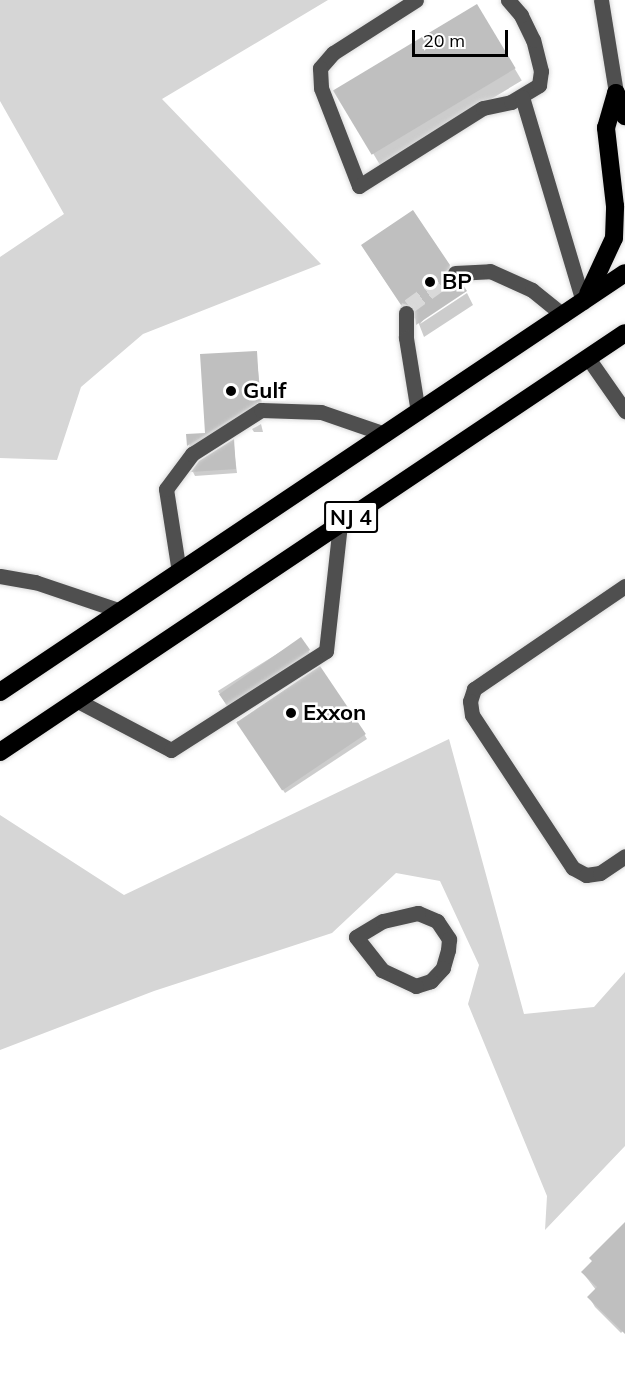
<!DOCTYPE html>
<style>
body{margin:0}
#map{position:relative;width:625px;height:1378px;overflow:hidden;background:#fff;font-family:Mulish,sans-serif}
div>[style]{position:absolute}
.green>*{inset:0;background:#d6d6d6}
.shadow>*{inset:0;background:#0003;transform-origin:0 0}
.building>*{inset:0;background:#bfbfbf;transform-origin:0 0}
.minor-tunnel>*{height:15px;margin-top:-7.5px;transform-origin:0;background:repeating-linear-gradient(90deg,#d9d9d9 0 15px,transparent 0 23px)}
.roads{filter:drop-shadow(0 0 2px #dbdbdb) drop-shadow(0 0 2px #dbdbdb)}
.minor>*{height:15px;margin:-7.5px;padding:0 7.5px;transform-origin:7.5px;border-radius:7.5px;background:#4f4f4f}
.highway>*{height:18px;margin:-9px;padding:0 9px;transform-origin:9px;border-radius:9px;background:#000}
.dots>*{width:16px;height:16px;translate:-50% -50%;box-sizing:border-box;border:3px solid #fff;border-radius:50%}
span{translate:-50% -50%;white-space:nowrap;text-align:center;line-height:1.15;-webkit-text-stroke:5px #fff;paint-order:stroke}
.shield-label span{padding:2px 4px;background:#fff;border:2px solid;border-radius:4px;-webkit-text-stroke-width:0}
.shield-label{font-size:21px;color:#000;font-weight:700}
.poi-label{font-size:22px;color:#000;font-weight:700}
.left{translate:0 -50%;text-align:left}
.scale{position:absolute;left:412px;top:30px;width:96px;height:27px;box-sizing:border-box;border:3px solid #000;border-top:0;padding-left:8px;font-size:18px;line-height:21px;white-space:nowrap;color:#000;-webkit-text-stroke:4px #fff;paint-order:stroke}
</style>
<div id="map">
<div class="green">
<div style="clip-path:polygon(0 0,328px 0,162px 99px,321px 264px,143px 334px,81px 387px,57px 460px,0 458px,0 257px,64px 214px,0 101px)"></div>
<div style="clip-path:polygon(449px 739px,524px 1014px,594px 1007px,625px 972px,625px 1146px,545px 1230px,547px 1196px,468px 1004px,479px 965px,440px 881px,396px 873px,332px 933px,154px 991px,0 1050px,0 815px,124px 895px)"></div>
</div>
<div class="shadow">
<div style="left:477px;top:6px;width:87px;height:165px;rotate:59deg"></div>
<div style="clip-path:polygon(370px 258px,449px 266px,456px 282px,420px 324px,467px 293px,473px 305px,424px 337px,417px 319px,410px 317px)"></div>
<div style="clip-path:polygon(256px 353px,262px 405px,190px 449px,188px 435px,206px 434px,202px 356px)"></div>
<div style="clip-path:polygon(261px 424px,263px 432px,254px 432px,252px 429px)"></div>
<div style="clip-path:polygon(233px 441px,237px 473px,195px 476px,193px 472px)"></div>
<div style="left:301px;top:639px;width:19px;height:98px;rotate:58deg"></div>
<div style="clip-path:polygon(237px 721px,364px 734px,367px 739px,285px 793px)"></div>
<div style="clip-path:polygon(625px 1224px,625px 1329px,621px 1333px,595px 1307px,589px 1297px,596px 1290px,583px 1273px)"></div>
</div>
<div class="building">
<div style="left:477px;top:4px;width:75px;height:168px;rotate:59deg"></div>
<div style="clip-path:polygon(413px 210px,450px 265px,447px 279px,461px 282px,467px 291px,416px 325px,414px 308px,401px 305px,361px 245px)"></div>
<div style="clip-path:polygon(257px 351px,260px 401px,187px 446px,186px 434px,205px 433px,200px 354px)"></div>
<div style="clip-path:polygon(234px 439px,236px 469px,191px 472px,199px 461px)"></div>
<div style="left:301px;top:637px;width:16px;height:100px;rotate:55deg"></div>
<div style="left:320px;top:666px;width:82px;height:101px;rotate:56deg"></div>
<div style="clip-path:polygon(625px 1222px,625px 1334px,587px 1297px,597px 1287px,581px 1272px,592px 1261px,589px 1258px)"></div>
</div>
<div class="minor-tunnel">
<div style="left:406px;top:313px;width:8px;rotate:-67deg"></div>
<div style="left:409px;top:306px;width:57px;rotate:-35.7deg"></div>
</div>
<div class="roads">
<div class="minor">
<div style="left:416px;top:0;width:98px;rotate:147.4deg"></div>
<div style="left:333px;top:53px;width:20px;rotate:131deg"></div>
<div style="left:320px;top:68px;width:20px;rotate:87deg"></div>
<div style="left:321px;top:88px;width:105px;rotate:68.8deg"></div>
<div style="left:359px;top:186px;width:146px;rotate:-32.2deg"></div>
<div style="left:483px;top:108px;width:29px;rotate:-12deg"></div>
<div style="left:511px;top:102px;width:33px;rotate:-31deg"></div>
<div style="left:539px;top:85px;width:14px;rotate:-82deg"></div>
<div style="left:541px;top:71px;width:32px;rotate:-104deg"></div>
<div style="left:533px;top:40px;width:28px;rotate:-116deg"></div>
<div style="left:521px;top:15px;width:20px;rotate:-131deg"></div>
<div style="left:601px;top:0;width:94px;rotate:80.8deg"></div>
<div style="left:522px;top:97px;width:214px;rotate:73.4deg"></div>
<div style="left:455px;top:273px;width:35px;rotate:-3deg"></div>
<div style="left:490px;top:271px;width:46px;rotate:24.3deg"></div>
<div style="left:532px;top:290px;width:40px;rotate:39deg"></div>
<div style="left:406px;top:313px;width:25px;rotate:90deg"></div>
<div style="left:406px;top:338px;width:75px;rotate:80.8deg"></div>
<div style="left:588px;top:358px;width:65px;rotate:55.1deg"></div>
<div style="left:179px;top:572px;width:84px;rotate:-98.9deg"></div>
<div style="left:166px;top:489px;width:44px;rotate:-53.4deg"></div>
<div style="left:192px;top:454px;width:82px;rotate:-32.5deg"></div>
<div style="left:261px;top:410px;width:60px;rotate:1.9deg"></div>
<div style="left:321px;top:412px;width:68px;rotate:19deg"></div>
<div style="left:0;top:576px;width:36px;rotate:10deg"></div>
<div style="left:35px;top:582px;width:91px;rotate:18.6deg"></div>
<div style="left:625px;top:586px;width:183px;rotate:145.7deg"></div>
<div style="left:474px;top:689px;width:13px;rotate:108deg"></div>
<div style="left:470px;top:701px;width:14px;rotate:82deg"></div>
<div style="left:472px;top:715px;width:183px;rotate:56.6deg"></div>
<div style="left:573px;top:868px;width:15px;rotate:28deg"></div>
<div style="left:586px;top:875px;width:14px;rotate:-8deg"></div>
<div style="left:600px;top:873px;width:30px;rotate:-34deg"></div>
<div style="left:78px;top:701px;width:105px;rotate:27.8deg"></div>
<div style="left:171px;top:750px;width:184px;rotate:-32.6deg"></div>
<div style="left:326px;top:651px;width:127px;rotate:-83.7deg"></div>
<div style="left:418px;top:913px;width:21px;rotate:23deg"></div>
<div style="left:437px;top:921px;width:22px;rotate:56deg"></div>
<div style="left:449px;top:939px;width:11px;rotate:95deg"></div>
<div style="left:448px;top:950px;width:19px;rotate:106deg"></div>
<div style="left:443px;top:968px;width:18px;rotate:133deg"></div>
<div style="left:431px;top:981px;width:16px;rotate:162deg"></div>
<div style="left:416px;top:986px;width:38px;rotate:-155deg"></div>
<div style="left:382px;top:970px;width:42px;rotate:-128.2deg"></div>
<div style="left:356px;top:937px;width:31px;rotate:-31deg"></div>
<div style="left:383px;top:921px;width:36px;rotate:-13deg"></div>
</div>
<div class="highway">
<div style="left:616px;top:93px;width:25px;rotate:69deg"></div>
<div style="left:588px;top:294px;width:62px;rotate:-65.1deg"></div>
<div style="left:614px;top:238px;width:32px;rotate:-88deg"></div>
<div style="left:615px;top:206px;width:79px;rotate:-96.6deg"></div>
<div style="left:606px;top:128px;width:36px;rotate:-74deg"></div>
<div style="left:0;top:692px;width:752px;rotate:-33.84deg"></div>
<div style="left:0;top:752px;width:752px;rotate:-33.84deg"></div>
</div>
</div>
<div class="dots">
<div style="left:430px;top:282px;background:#000"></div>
<div style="left:231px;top:391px;background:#000"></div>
<div style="left:291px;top:713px;background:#000"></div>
</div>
<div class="shield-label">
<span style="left:351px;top:517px">NJ 4</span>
</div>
<div class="poi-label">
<span class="left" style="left:442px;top:282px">BP</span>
<span class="left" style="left:243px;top:391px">Gulf</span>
<span class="left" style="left:303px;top:713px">Exxon</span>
</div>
<div class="scale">20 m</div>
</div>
